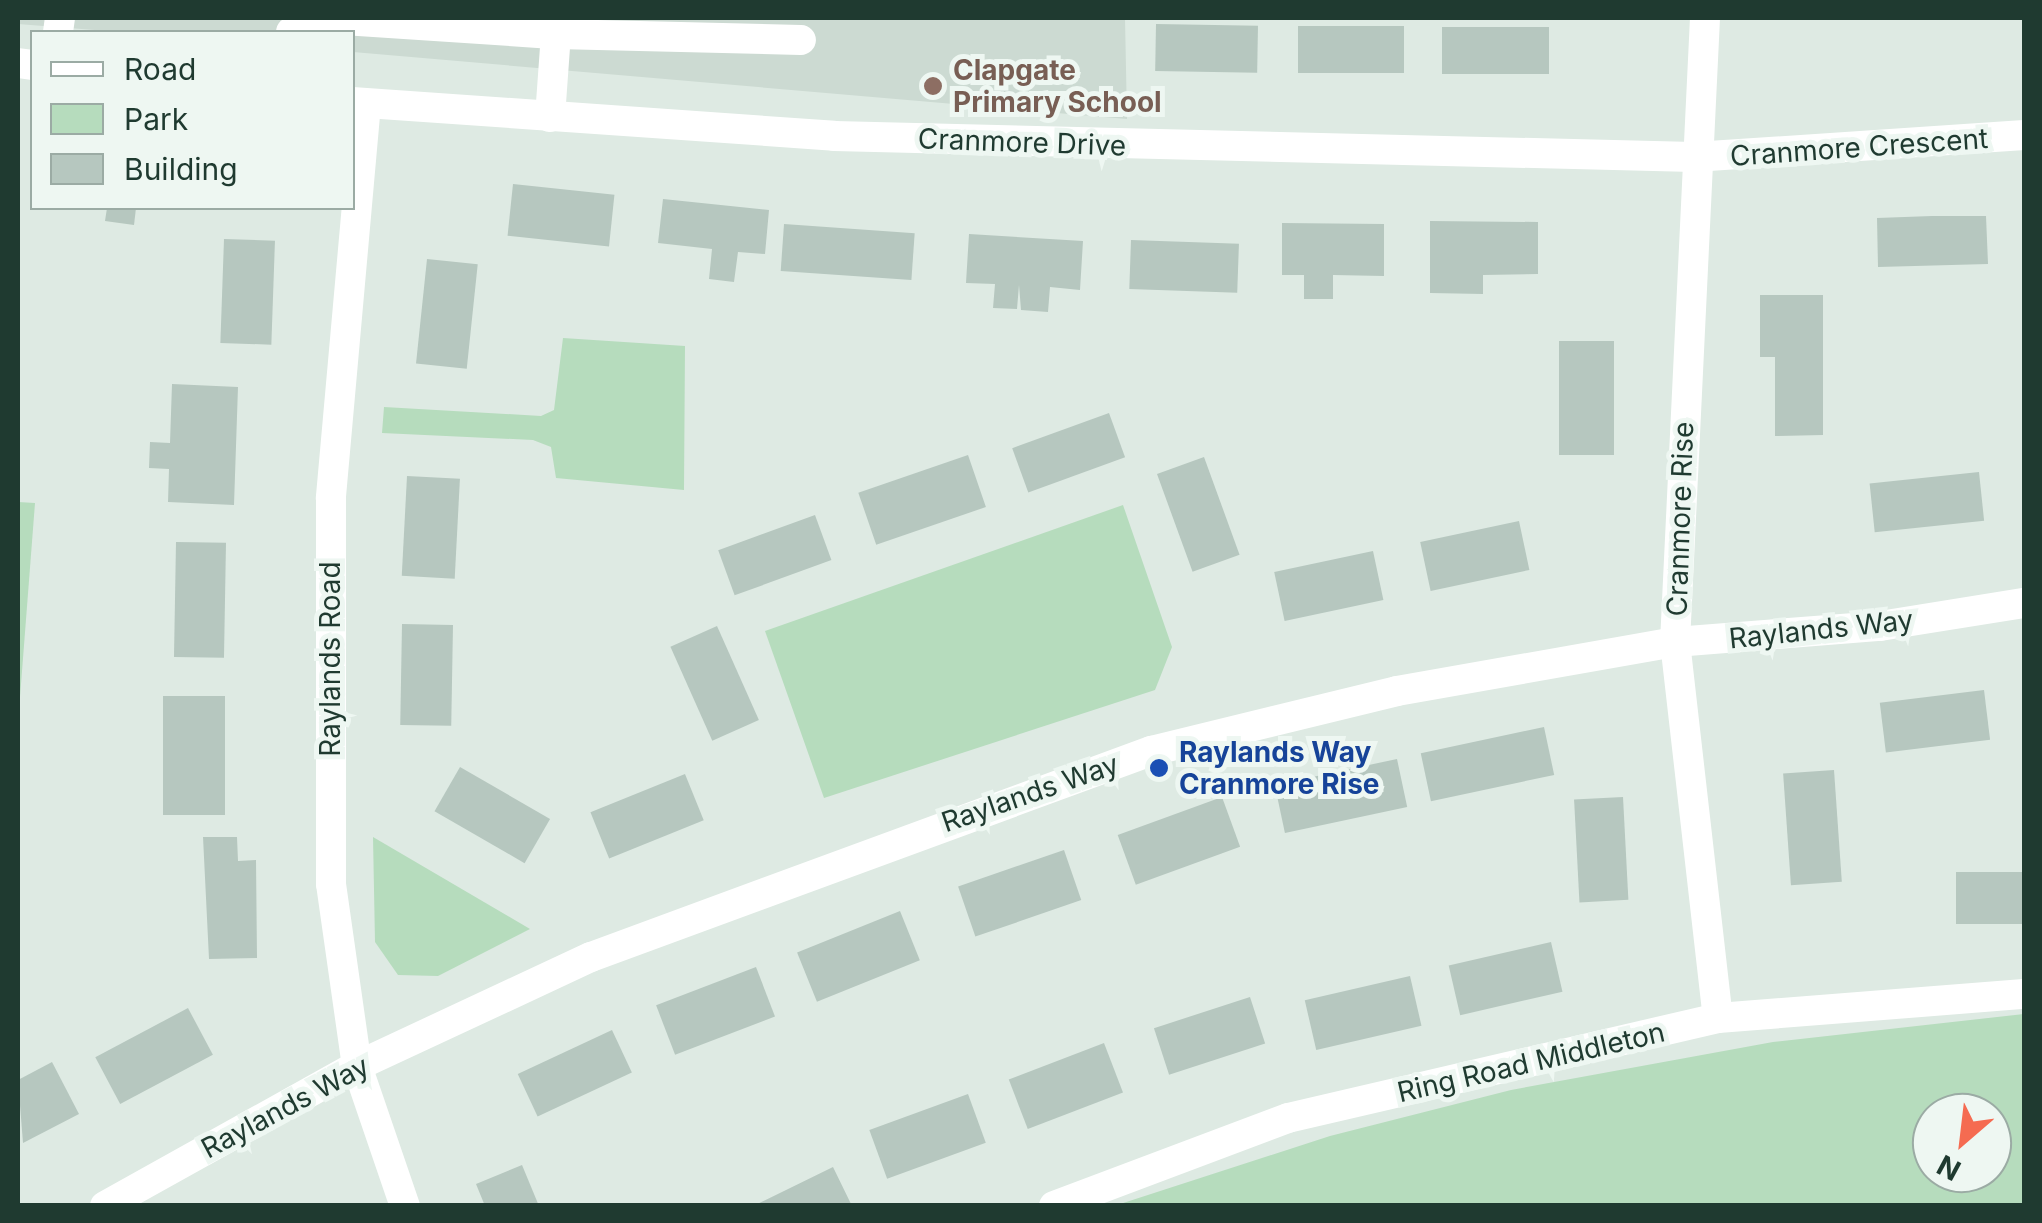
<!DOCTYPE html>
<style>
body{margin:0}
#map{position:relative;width:2042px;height:1223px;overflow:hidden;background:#deeae3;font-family:Inter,sans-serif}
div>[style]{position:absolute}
.built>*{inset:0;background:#ccdad2}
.green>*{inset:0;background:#b6dcbd}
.building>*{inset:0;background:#b6c7bf;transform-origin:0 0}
.minor>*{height:30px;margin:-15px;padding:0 15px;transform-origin:15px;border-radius:15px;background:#fff}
.dots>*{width:28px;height:28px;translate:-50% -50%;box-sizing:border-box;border:5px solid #eef7f2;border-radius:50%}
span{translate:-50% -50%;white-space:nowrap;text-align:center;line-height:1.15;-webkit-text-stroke:10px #eef7f2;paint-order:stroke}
.education-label{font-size:28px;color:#785e54;font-weight:700}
.left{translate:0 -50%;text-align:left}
.street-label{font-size:28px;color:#1f3a30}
.transit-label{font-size:28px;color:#164399;font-weight:700}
.frame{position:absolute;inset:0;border:20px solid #1f3a30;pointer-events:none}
.legend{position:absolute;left:30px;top:30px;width:325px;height:180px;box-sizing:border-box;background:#eef7f2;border:2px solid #9baba4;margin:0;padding:12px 18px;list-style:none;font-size:30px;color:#1f3a30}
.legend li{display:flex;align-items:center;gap:20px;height:50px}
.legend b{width:50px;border:2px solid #9baba4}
.north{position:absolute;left:1912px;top:1093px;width:100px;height:100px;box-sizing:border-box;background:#eef7f2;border:2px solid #9baba4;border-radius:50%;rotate:208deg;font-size:28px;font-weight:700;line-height:40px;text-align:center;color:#1f3a30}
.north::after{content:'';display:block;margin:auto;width:35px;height:45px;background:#f56b51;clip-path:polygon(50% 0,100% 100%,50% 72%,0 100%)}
</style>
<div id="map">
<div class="built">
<div style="clip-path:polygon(18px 18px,1125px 18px,1127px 119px,353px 52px,352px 32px,120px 32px,18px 24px)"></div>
</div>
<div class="green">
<div style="clip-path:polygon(563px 338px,685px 346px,684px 490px,556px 478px,551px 447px,533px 440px,382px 433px,384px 407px,541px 416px,554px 410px)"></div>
<div style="clip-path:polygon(18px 502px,35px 503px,18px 723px)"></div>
<div style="clip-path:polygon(1123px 505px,1172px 647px,1155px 690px,824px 798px,765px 631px)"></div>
<div style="clip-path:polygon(373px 837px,530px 929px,438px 976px,398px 975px,375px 942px)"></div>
<div style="clip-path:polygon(evenodd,2024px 1014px,2024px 1205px,1117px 1205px,1330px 1136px,1511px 1090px,1773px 1042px,2024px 1014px,1992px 1113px,1992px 1173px,1932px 1173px,1932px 1113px,1992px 1113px)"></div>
</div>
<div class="building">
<div style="left:1156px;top:24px;width:102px;height:47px;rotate:1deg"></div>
<div style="left:1298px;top:26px;width:106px;height:47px"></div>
<div style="left:1442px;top:27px;width:107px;height:47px"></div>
<div style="left:513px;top:184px;width:102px;height:52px;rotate:6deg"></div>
<div style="clip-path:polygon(663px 199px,769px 210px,765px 254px,738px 252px,734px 282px,709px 279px,712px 249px,658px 243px)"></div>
<div style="clip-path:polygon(107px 208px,136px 208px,134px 225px,105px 221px)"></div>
<div style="clip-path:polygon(1932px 216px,1986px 216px,1988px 264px,1878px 267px,1877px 218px)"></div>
<div style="clip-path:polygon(1430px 221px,1538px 222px,1538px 274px,1483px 275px,1483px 294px,1430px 293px)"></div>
<div style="clip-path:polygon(1282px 223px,1384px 224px,1384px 276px,1333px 275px,1333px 299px,1304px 299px,1304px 275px,1282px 275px)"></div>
<div style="left:784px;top:224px;width:131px;height:47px;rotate:4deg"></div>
<div style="clip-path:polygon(969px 234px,1083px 241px,1080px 290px,1050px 287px,1048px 312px,1021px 310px,1019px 285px,1017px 309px,993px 308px,995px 284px,966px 283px)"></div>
<div style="left:224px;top:239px;width:51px;height:104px;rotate:2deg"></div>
<div style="left:1131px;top:240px;width:108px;height:49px;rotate:2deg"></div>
<div style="left:427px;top:259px;width:51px;height:105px;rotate:6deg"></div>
<div style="clip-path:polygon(1760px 295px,1823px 295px,1823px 435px,1775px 436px,1775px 357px,1760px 357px)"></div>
<div style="left:1559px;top:341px;width:55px;height:114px"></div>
<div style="clip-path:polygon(172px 384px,238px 387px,234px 505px,168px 502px,169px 469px,149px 468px,150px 442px,170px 443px)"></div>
<div style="left:1109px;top:413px;width:47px;height:103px;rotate:70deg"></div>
<div style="left:968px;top:455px;width:55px;height:116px;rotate:71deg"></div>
<div style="left:1204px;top:457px;width:104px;height:50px;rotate:70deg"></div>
<div style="left:1979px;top:472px;width:49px;height:110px;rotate:84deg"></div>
<div style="left:407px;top:476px;width:53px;height:100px;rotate:3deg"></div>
<div style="left:815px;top:515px;width:48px;height:103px;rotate:70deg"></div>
<div style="left:1519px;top:521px;width:50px;height:101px;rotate:78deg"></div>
<div style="left:176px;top:542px;width:50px;height:115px;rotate:1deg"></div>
<div style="left:1373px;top:551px;width:50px;height:101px;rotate:78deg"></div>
<div style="left:402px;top:624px;width:51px;height:101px;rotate:1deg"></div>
<div style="left:717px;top:626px;width:103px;height:51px;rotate:66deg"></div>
<div style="left:1984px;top:690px;width:50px;height:105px;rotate:83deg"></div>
<div style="left:163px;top:696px;width:62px;height:119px"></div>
<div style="left:1544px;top:727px;width:49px;height:126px;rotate:78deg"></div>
<div style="left:1397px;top:759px;width:49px;height:125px;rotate:78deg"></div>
<div style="left:460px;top:767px;width:104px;height:51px;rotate:30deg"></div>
<div style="left:1834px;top:770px;width:112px;height:51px;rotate:86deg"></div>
<div style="left:685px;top:774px;width:50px;height:102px;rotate:68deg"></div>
<div style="left:1222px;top:797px;width:53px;height:111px;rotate:70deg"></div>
<div style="left:1623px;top:797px;width:103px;height:49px;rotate:87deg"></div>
<div style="clip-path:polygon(203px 837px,237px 837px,238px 861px,256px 860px,257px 958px,209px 959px)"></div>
<div style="left:1064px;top:850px;width:53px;height:112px;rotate:71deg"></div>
<div style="left:2024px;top:872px;width:52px;height:68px;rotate:90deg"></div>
<div style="left:900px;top:911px;width:53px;height:111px;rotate:68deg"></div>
<div style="left:1551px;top:942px;width:51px;height:105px;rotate:77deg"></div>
<div style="left:756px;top:967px;width:53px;height:107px;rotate:69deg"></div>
<div style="left:1410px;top:976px;width:51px;height:108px;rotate:77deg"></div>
<div style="left:1250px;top:997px;width:49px;height:101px;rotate:72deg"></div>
<div style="left:188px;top:1008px;width:53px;height:105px;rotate:62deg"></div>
<div style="left:612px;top:1030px;width:47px;height:104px;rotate:65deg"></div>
<div style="left:1104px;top:1043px;width:53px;height:102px;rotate:69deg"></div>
<div style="clip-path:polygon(52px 1062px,79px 1114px,23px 1143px,18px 1080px)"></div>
<div style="left:968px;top:1094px;width:52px;height:105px;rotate:70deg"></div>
<div style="clip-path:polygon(522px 1165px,539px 1206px,485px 1206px,476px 1184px)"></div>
<div style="clip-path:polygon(833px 1167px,852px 1206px,753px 1206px,784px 1191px)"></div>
</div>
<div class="minor">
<div style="left:1705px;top:18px;width:625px;rotate:92.75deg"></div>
<div style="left:1675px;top:642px;width:378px;rotate:83.5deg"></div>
<div style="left:58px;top:32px;width:14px;rotate:-82deg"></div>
<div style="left:291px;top:32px;width:26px;rotate:-32deg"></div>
<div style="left:313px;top:18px;width:244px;rotate:3.8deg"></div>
<div style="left:18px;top:63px;width:14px;rotate:8deg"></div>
<div style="left:352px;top:102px;width:483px;rotate:4deg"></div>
<div style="left:834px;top:136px;width:860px;rotate:1.4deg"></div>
<div style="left:1694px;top:157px;width:331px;rotate:-3.8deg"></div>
<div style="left:366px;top:104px;width:396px;rotate:95.1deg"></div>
<div style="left:331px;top:498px;width:386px;rotate:90deg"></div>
<div style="left:331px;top:884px;width:184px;rotate:81.9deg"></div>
<div style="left:357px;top:1066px;width:148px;rotate:71.1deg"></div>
<div style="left:550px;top:117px;width:83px;rotate:-85.9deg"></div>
<div style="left:556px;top:34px;width:245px;rotate:1.4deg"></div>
<div style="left:105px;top:1206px;width:288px;rotate:-29.1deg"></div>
<div style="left:357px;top:1066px;width:258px;rotate:-25deg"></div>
<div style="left:591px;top:957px;width:597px;rotate:-20.2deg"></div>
<div style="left:1151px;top:751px;width:253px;rotate:-13.7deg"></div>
<div style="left:1397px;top:691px;width:282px;rotate:-10deg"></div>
<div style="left:1675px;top:642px;width:206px;rotate:-4.5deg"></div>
<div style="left:1880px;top:626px;width:146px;rotate:-9.1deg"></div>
<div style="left:1054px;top:1206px;width:250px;rotate:-20.6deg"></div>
<div style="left:1288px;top:1118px;width:441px;rotate:-13.1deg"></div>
<div style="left:1718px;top:1018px;width:307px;rotate:-4.5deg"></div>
</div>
<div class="dots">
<div style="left:933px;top:86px;background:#8d6e63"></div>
<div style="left:1159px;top:768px;background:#1a4fb4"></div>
</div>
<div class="education-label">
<span class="left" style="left:953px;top:86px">Clapgate<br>Primary School</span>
</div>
<div class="street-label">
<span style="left:1022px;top:142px;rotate:2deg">Cranmore Drive</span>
<span style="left:1859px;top:147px;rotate:-4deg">Cranmore Crescent</span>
<span style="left:1680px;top:519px;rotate:-88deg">Cranmore Rise</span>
<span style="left:1821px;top:629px;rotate:-6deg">Raylands Way</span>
<span style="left:330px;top:659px;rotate:-90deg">Raylands Road</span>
<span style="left:1030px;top:793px;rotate:-19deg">Raylands Way</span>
<span style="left:1531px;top:1062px;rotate:-13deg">Ring Road Middleton</span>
<span style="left:285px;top:1107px;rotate:-28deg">Raylands Way</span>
</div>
<div class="transit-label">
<span class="left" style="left:1179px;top:768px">Raylands Way<br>Cranmore Rise</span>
</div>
<div class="frame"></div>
<ul class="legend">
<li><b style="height:12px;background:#fff"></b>Road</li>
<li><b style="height:28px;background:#b6dcbd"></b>Park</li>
<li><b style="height:28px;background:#b6c7bf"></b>Building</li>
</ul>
<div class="north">N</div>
</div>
